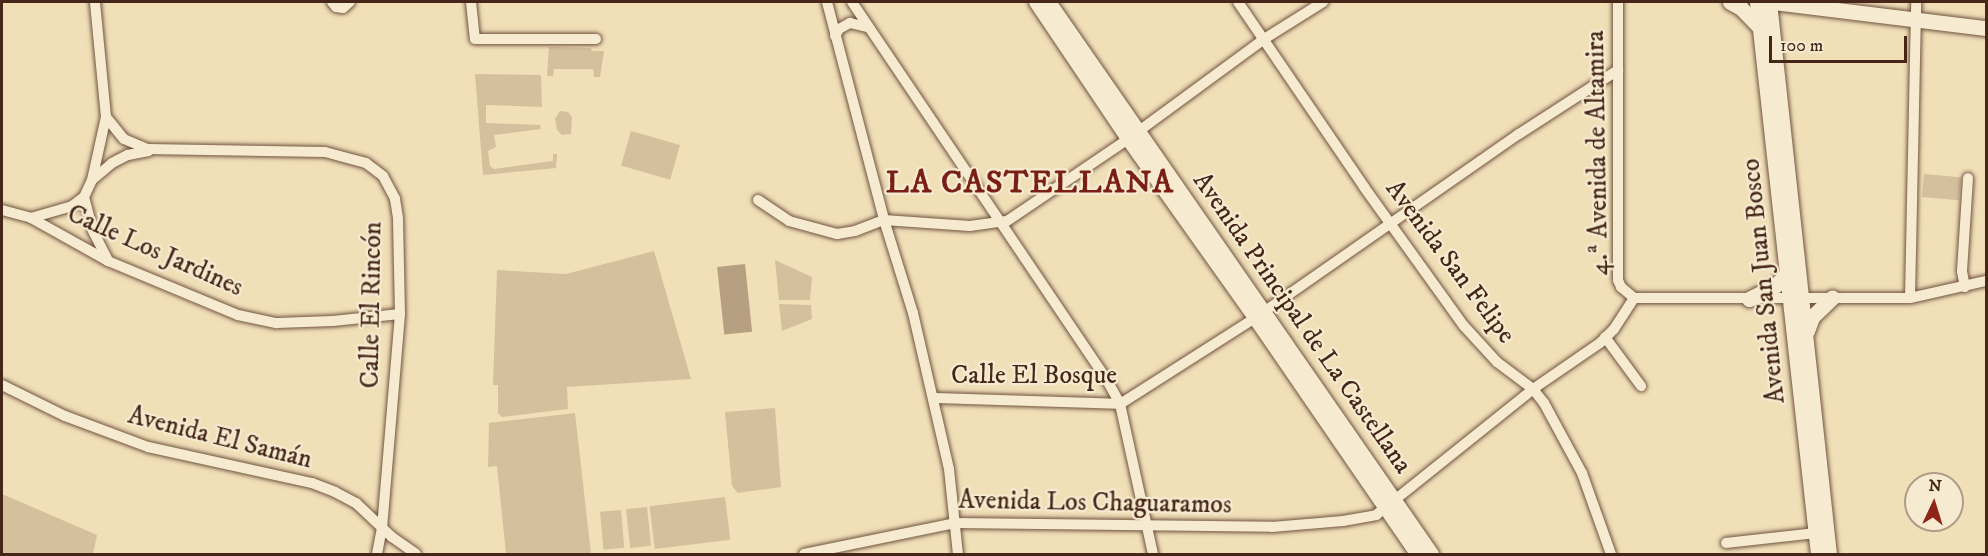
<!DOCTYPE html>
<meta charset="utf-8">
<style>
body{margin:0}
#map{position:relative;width:1988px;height:556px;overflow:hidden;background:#f1dfb8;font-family:"IM FELL DW Pica",serif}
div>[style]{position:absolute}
.green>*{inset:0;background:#d4c09d;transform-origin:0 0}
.water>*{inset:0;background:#b7a082;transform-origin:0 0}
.roads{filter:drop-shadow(0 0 2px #715440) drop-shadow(0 0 2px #715440)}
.minor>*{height:10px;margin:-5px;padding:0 5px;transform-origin:5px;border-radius:5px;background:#f6ead1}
.tertiary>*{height:14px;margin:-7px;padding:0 7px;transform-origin:7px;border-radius:7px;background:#f6ead1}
.secondary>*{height:15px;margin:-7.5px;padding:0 7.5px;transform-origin:7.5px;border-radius:7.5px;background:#f6ead1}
span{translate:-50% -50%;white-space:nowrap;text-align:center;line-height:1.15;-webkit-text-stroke:4.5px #f6ead1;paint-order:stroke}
.street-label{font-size:26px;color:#462618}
.district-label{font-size:32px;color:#7a1f14;font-weight:700;letter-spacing:1.5px}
.frame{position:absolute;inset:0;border:3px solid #462618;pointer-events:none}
.north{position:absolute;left:1904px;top:472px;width:60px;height:60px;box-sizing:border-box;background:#f6ead1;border:2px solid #b09c87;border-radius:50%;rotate:4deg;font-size:16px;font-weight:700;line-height:24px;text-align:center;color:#462618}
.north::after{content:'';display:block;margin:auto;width:21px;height:27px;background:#8f2418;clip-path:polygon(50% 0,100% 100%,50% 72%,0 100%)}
.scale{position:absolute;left:1769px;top:36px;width:138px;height:27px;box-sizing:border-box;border:3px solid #462618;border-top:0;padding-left:8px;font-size:18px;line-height:21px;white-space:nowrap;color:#462618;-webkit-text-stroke:4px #f6ead1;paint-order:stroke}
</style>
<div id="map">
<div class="green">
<div style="clip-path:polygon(549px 47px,591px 48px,592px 51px,604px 51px,600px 77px,594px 77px,593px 69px,554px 69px,553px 76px,547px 76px)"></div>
<div style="clip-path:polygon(475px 74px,541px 75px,542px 107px,486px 105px,486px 123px,540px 125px,541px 129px,494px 135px,496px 147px,488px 151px,490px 166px,494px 169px,553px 161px,553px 154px,557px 154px,556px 168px,483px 175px)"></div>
<div style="clip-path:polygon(560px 111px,568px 112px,572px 117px,571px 134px,562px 135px,557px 130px,555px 119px)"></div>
<div style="left:631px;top:131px;width:51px;height:36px;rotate:16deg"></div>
<div style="left:1924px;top:174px;width:37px;height:23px;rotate:5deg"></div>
<div style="clip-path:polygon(654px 251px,691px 379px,567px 387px,568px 409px,502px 417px,498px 413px,498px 385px,493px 385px,497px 270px,566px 274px)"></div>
<div style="clip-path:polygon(775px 260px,812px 277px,810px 300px,779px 300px)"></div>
<div style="clip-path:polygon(779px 304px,811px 305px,812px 319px,782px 331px)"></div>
<div style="clip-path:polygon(775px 408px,781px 487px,738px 493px,732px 486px,725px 412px)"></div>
<div style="clip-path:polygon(575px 413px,591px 554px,506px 554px,497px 466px,488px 467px,489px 423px)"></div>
<div style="clip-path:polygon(2px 494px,97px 535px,93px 554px,2px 554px)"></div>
<div style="left:725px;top:497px;width:43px;height:76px;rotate:83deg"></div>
<div style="left:647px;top:507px;width:39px;height:21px;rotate:84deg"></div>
<div style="left:621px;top:510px;width:38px;height:21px;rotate:85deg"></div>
</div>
<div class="water">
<div style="left:745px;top:264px;width:68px;height:28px;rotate:84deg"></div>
</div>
<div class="roads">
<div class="minor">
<div style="left:332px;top:2px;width:6px;rotate:51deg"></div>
<div style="left:336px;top:7px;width:7px;rotate:8deg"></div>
<div style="left:343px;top:8px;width:9px;rotate:-41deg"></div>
<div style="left:471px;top:2px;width:37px;rotate:84deg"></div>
<div style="left:475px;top:39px;width:121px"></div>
<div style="left:827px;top:2px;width:225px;rotate:75.3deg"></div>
<div style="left:884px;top:220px;width:97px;rotate:72.7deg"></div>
<div style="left:913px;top:313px;width:160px;rotate:77deg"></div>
<div style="left:949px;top:469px;width:85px;rotate:84deg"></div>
<div style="left:852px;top:2px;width:458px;rotate:56deg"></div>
<div style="left:1108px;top:382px;width:25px;rotate:61deg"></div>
<div style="left:1120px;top:404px;width:154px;rotate:77.6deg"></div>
<div style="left:1238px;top:2px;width:224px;rotate:55.7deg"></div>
<div style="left:1364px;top:187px;width:171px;rotate:54.3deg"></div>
<div style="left:1464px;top:326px;width:49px;rotate:47.5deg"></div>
<div style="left:1497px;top:362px;width:45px;rotate:36.9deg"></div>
<div style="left:1533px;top:389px;width:18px;rotate:52deg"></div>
<div style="left:1544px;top:403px;width:80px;rotate:61.5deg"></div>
<div style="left:1582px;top:473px;width:86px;rotate:70.3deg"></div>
<div style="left:1618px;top:2px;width:278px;rotate:90deg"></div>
<div style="left:1618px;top:280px;width:8px;rotate:67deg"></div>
<div style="left:1621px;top:287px;width:17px;rotate:40deg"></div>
<div style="left:835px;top:36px;width:8px;rotate:-60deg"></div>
<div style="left:839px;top:29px;width:13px;rotate:-29deg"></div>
<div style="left:850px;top:23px;width:18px;rotate:13deg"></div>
<div style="left:106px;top:117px;width:28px;rotate:51deg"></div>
<div style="left:124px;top:139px;width:25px;rotate:23deg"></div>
<div style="left:147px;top:149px;width:178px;rotate:1deg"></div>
<div style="left:325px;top:152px;width:42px;rotate:15deg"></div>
<div style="left:366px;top:163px;width:21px;rotate:37deg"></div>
<div style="left:383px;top:176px;width:26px;rotate:62deg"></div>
<div style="left:395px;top:199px;width:20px;rotate:81deg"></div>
<div style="left:398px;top:219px;width:95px;rotate:88.8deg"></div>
<div style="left:400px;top:314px;width:215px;rotate:94.8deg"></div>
<div style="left:382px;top:528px;width:26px;rotate:101deg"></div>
<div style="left:92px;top:180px;width:26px;rotate:-40deg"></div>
<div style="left:112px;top:163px;width:18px;rotate:-27deg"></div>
<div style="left:128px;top:155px;width:21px;rotate:-11deg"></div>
<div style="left:84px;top:197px;width:35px;rotate:75deg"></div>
<div style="left:93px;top:231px;width:34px;rotate:63deg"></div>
<div style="left:758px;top:200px;width:37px;rotate:34deg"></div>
<div style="left:789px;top:221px;width:50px;rotate:15.2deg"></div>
<div style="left:837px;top:234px;width:18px;rotate:-9deg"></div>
<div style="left:855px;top:231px;width:31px;rotate:-21deg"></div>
<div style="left:884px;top:220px;width:86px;rotate:4deg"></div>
<div style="left:970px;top:226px;width:37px;rotate:-8deg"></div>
<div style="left:1007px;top:221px;width:146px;rotate:-34.1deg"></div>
<div style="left:1128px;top:139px;width:169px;rotate:-36.3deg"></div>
<div style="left:1264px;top:39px;width:70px;rotate:-32.1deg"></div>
<div style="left:2px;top:210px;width:30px;rotate:15deg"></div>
<div style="left:31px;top:218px;width:88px;rotate:29.2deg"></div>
<div style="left:108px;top:261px;width:141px;rotate:22.6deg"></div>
<div style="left:238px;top:315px;width:40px;rotate:12deg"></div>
<div style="left:277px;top:323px;width:56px;rotate:-2deg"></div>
<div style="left:333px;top:321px;width:67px;rotate:-6deg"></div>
<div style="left:31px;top:218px;width:43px;rotate:-16.3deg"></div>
<div style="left:72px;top:206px;width:15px;rotate:-37deg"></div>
<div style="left:84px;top:197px;width:19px;rotate:-65deg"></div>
<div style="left:92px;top:180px;width:65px;rotate:-77.5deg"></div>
<div style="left:106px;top:117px;width:116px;rotate:-95.5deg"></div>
<div style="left:1965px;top:287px;width:16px;rotate:-101deg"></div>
<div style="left:1962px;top:271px;width:93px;rotate:-86.3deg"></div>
<div style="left:1634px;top:298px;width:276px"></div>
<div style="left:1910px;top:298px;width:78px;rotate:-12.6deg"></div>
<div style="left:1910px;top:298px;width:296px;rotate:-88.8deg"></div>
<div style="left:1605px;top:337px;width:61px;rotate:53.7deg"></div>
<div style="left:2px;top:385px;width:70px;rotate:26.2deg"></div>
<div style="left:65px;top:416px;width:89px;rotate:20.5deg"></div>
<div style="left:148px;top:447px;width:168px;rotate:12.4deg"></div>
<div style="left:312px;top:483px;width:25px;rotate:21deg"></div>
<div style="left:335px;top:492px;width:24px;rotate:28deg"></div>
<div style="left:356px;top:503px;width:50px;rotate:43.4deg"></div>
<div style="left:392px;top:537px;width:29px;rotate:35deg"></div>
<div style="left:933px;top:398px;width:187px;rotate:1.8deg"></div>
<div style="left:1120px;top:404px;width:160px;rotate:-32.5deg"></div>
<div style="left:1255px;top:318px;width:322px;rotate:-34.9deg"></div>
<div style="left:1519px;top:134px;width:118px;rotate:-32.9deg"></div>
<div style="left:1726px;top:543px;width:90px;rotate:-6.4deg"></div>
<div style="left:804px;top:554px;width:154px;rotate:-11.6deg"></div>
<div style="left:955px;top:523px;width:317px;rotate:0.7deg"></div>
<div style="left:1272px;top:527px;width:71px;rotate:-4.8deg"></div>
<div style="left:1343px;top:521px;width:34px;rotate:-10deg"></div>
<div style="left:1376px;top:515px;width:201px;rotate:-38.7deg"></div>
<div style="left:1533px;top:389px;width:81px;rotate:-34.5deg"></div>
<div style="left:1600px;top:343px;width:20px;rotate:-45deg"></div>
<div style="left:1614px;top:329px;width:37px;rotate:-57deg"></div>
</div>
<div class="tertiary">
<div style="left:1036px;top:2px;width:165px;rotate:56.1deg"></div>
<div style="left:1128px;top:139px;width:219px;rotate:54.6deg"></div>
<div style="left:1255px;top:318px;width:286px;rotate:55.5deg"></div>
<div style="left:1049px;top:2px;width:672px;rotate:55.25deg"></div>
</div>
<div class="secondary">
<div style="left:1730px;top:2px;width:13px;rotate:29deg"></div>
<div style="left:1741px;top:8px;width:28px;rotate:46deg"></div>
<div style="left:1757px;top:2px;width:555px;rotate:83.69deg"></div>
<div style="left:1769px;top:2px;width:555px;rotate:83.8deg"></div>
<div style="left:1773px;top:2px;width:215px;rotate:7deg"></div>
<div style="left:1749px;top:299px;width:29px;rotate:-27deg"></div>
<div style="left:1775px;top:286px;width:16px;rotate:-47deg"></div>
<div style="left:1807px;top:331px;width:15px;rotate:-70deg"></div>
<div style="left:1812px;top:317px;width:28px;rotate:-44deg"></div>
</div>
</div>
<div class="street-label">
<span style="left:1598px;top:153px;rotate:-91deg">4.ª Avenida de Altamira</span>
<span style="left:155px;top:251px;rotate:24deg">Calle Los Jardines</span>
<span style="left:1450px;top:262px;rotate:53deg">Avenida San Felipe</span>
<span style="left:1764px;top:281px;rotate:-96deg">Avenida San Juan Bosco</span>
<span style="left:372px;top:305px;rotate:-89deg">Calle El Rincón</span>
<span style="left:1302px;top:323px;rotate:55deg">Avenida Principal de La Castellana</span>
<span style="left:1034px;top:376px">Calle El Bosque</span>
<span style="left:220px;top:438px;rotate:14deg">Avenida El Samán</span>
<span style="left:1095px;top:503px;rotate:1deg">Avenida Los Chaguaramos</span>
</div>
<div class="district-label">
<span style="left:1030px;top:183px">LA CASTELLANA</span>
</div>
<div class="frame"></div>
<div class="north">N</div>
<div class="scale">100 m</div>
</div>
